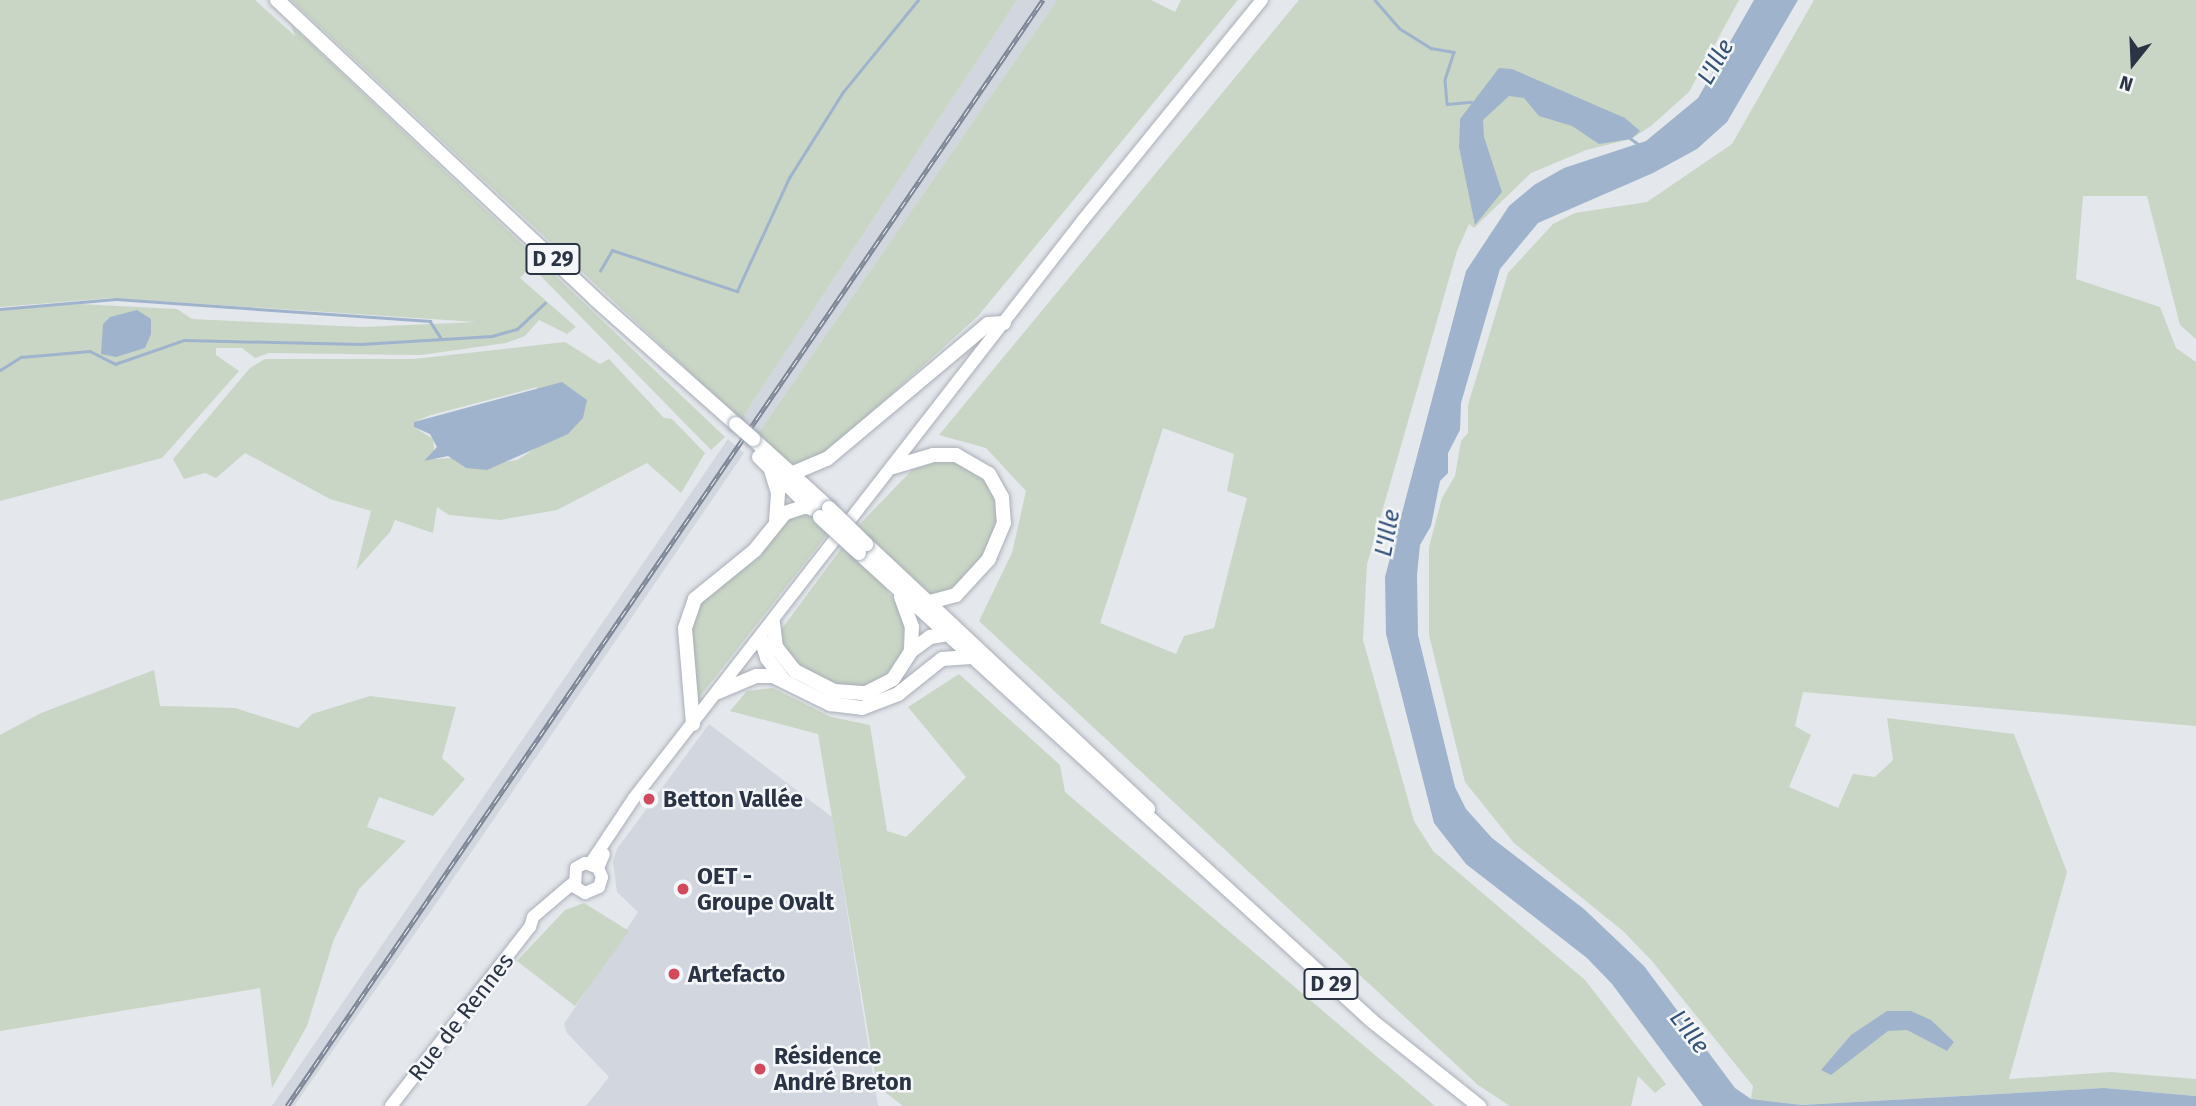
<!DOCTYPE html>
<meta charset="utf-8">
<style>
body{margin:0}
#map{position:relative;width:2196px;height:1106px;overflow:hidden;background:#e4e7ec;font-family:"Fira Sans",sans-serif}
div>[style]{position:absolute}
.built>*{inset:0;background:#d2d6de}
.green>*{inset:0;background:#c9d6c5}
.water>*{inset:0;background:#9fb4cc}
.stream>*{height:2.5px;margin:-1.25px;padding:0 1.25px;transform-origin:1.25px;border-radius:1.25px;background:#9fb4cc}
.roads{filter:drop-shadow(0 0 2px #a9aeb7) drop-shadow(0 0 2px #a9aeb7)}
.secondary>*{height:12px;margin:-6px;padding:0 6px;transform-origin:6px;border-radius:6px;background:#fff}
.primary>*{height:14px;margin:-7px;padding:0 7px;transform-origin:7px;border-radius:7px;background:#fff}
.rail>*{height:5px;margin-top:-2.5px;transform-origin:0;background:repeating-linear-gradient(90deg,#f4f6f9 0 8px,#7d8696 0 16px);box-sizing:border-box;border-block:2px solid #7d8696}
.bridges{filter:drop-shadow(0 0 2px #a3abb8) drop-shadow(0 0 2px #a3abb8)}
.primary-bridge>*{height:14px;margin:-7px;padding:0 7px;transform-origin:7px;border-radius:7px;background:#fff}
.dots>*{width:19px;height:19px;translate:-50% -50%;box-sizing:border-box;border:4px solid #f4f6f9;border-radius:50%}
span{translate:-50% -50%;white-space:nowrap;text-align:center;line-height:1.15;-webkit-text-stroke:5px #f4f6f9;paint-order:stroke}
.shield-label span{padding:2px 5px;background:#f4f6f9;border:2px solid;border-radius:5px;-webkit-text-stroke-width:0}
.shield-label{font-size:21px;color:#2b3445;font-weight:700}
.poi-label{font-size:23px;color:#2b3445;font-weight:700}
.left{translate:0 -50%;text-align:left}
.street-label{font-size:23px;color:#2b3445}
.water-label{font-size:24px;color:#34527a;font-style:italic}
.north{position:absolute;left:2098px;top:28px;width:70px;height:70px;-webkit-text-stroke:5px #f4f6f9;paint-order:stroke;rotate:198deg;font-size:19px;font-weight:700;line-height:28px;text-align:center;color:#2b3445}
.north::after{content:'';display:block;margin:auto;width:24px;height:32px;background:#2b3445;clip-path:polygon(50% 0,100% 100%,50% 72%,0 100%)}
</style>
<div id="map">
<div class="built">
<div style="clip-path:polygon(1017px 0,1057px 0,757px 435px,741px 420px)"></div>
<div style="clip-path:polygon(728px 439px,744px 453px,444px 892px,294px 1106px,272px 1106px)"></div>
<div style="clip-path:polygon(709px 724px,832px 817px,878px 1106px,586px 1106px,609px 1077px,567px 1033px,564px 1024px,638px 912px,617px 892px,613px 862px,617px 849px)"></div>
</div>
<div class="green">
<div style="clip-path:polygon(0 0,255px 0,295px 36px,291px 25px,725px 437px,711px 450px,531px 266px,520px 278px,576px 327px,567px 334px,539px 320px,525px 336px,506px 343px,421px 355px,269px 353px,255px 358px,242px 348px,216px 348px,216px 355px,239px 371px,162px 458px,0 501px,0 310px,80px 304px,177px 309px,192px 319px,364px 327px,476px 322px,112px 298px,0 307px)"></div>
<div style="clip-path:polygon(291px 0,1017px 0,741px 420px)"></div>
<div style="clip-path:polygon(1057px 0,1151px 0,1175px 12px,1181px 0,1238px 0,978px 316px,824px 455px,796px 466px,786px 461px,757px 435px)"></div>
<div style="clip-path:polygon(evenodd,1299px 0,1739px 0,1689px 92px,1651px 126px,1631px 139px,1586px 150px,1531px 173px,1474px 228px,1469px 224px,1457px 251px,1367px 564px,1363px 640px,1414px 821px,1433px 851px,1585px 980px,1666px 1084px,1655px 1093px,1638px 1076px,1631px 1106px,1510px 1106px,1478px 1085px,979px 621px,1012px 553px,1026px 491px,986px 448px,939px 435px,1299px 0,1163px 428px,1234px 454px,1227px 491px,1247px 498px,1214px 628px,1184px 636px,1176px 654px,1100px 623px,1163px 428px)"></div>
<div style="clip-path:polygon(1814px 0,2196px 0,2196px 339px,2180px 325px,2147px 196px,2083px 196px,2076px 279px,2160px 307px,2176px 348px,2196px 362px,2196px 726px,1803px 692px,1795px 726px,1811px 735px,1789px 787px,1838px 808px,1853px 774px,1875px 777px,1893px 760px,1887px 718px,2014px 734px,2067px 872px,2009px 1079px,2111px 1072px,2196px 1079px,2196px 1096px,2104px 1088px,1802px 1105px,1751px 1099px,1753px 1086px,1652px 961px,1623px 931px,1514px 843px,1465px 782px,1429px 635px,1429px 547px,1442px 498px,1455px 476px,1461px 441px,1468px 433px,1468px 405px,1508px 273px,1553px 224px,1575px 213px,1647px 202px,1732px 144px)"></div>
<div style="clip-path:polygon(evenodd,565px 342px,600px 364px,609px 359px,664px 418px,672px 419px,705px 453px,681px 493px,647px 463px,557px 510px,500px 520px,449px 515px,437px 507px,433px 533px,395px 520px,390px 532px,356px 570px,371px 511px,330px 499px,245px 453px,216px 478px,205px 473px,184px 479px,173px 459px,250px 368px,265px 359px,414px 359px,565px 342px,537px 387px,544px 443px,517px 460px,464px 467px,453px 458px,435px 459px,433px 439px,414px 427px,414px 422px,431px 415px,537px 387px)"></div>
<div style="clip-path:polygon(933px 462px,954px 462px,975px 472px,990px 485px,998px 502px,998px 522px,982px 557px,962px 582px,938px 595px,929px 593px,858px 526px,912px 470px)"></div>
<div style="clip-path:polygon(803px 513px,812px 515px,829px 532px,698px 699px,691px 621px,701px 602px,757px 559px,792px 516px)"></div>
<div style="clip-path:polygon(843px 546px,880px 580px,906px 617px,902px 658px,891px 675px,873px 686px,851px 690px,805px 671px,780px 645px,781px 630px)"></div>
<div style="clip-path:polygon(154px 670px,160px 706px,235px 708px,298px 728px,312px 714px,370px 696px,456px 707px,442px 758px,465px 779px,433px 816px,379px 797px,367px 827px,406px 841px,359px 889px,334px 939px,307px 1026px,272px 1088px,260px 988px,0 1031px,0 735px,41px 713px)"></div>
<div style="clip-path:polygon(959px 674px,1060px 765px,1065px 792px,1435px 1106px,903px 1106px,877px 1086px,818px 734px,730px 711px,747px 691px,773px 688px,831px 717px,870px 725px,887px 831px,906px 837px,966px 777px,908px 707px)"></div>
<div style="clip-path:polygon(584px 903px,629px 931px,575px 1006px,517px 961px,565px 910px)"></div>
</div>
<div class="water">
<div style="clip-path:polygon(1754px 0,1798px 0,1727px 122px,1697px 149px,1653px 173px,1538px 223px,1500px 269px,1461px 403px,1460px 430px,1448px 453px,1448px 473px,1440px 481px,1431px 526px,1420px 545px,1417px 575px,1418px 635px,1455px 787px,1466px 809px,1492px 838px,1584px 909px,1644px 966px,1735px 1088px,1751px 1099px,1802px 1105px,2104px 1088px,2196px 1096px,2196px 1106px,1703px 1106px,1612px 984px,1587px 958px,1466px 864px,1434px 823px,1386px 634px,1385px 577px,1466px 271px,1509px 206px,1534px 185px,1564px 168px,1646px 141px,1698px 98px)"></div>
<div style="clip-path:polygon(1499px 68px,1512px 69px,1625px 118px,1640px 131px,1631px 139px,1599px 144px,1572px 126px,1539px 116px,1524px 98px,1509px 96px,1483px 120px,1484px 137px,1502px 192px,1475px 225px,1459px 147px,1460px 119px)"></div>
<div style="clip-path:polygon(137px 310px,151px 319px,151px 334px,145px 348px,116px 357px,101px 354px,103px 324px,110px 317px)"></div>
<div style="clip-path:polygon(562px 382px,587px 400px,583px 418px,568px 434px,487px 470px,466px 468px,448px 456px,424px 461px,437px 447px,430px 434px,414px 427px,414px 422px)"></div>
<div style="clip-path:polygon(1887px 1011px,1911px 1011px,1931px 1020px,1954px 1042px,1947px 1051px,1907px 1030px,1888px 1031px,1831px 1075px,1821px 1070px,1851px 1035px)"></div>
</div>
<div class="stream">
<div style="left:1375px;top:0;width:37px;rotate:49deg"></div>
<div style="left:1399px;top:28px;width:38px;rotate:32deg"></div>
<div style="left:1431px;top:48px;width:23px;rotate:10deg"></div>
<div style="left:1454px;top:52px;width:29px;rotate:108deg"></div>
<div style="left:1445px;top:80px;width:24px;rotate:85deg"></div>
<div style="left:1447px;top:104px;width:24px;rotate:-5deg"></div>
<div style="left:1630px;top:138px;width:14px;rotate:36deg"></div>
<div style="left:600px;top:271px;width:24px;rotate:-60deg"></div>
<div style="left:612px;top:250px;width:132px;rotate:18.2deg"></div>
<div style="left:737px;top:291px;width:124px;rotate:-65.3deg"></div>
<div style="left:789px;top:178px;width:102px;rotate:-57.9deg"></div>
<div style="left:843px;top:92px;width:119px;rotate:-50.8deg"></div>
<div style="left:0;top:309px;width:116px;rotate:-4.9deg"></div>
<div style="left:116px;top:299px;width:315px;rotate:4deg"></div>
<div style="left:430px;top:321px;width:20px;rotate:57deg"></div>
<div style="left:0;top:370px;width:25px;rotate:-32deg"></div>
<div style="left:21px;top:357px;width:69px;rotate:-5deg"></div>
<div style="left:90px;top:351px;width:28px;rotate:27deg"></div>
<div style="left:115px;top:364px;width:73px;rotate:-19.2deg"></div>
<div style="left:184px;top:340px;width:177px;rotate:1.3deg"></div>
<div style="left:361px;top:344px;width:131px;rotate:-3.5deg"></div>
<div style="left:492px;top:336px;width:26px;rotate:-16deg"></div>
<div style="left:517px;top:329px;width:38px;rotate:-43deg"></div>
</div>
<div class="roads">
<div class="secondary">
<div style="left:590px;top:864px;width:79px;rotate:-56.3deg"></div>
<div style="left:634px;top:798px;width:732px;rotate:-52.16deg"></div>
<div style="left:1083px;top:220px;width:284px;rotate:-50.9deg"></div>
<div style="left:598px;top:868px;width:14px;rotate:-159deg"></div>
<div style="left:585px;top:863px;width:10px;rotate:151deg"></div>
<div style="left:576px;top:868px;width:19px;rotate:93deg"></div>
<div style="left:575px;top:887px;width:12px;rotate:31deg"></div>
<div style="left:585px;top:893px;width:15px;rotate:-23deg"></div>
<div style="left:599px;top:887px;width:10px;rotate:-73deg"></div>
<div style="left:602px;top:877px;width:10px;rotate:-114deg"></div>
<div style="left:598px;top:868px;width:15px;rotate:-67deg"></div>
<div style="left:391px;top:1106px;width:227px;rotate:-52.2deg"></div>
<div style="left:530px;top:927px;width:10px;rotate:-73deg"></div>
<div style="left:533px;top:917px;width:52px;rotate:-40.4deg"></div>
</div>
<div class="primary">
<div style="left:277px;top:0;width:436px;rotate:43.2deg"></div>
<div style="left:595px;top:299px;width:188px;rotate:41.6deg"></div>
<div style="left:753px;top:439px;width:103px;rotate:42.2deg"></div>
<div style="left:759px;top:457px;width:74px;rotate:44.5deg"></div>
<div style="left:893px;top:467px;width:42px;rotate:-16.7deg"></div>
<div style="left:933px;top:455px;width:23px"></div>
<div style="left:956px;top:455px;width:38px;rotate:30deg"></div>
<div style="left:989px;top:474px;width:26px;rotate:61deg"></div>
<div style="left:1002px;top:497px;width:26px;rotate:86deg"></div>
<div style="left:1004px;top:523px;width:39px;rotate:113deg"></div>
<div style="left:989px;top:559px;width:49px;rotate:132.5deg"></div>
<div style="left:956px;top:595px;width:28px;rotate:165deg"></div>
<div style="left:771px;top:470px;width:24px;rotate:73deg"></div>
<div style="left:778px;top:493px;width:30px;rotate:94deg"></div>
<div style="left:791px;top:474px;width:39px;rotate:-23deg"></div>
<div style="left:827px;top:459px;width:210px;rotate:-40deg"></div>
<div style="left:988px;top:324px;width:16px;rotate:-4deg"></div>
<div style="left:866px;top:544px;width:387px;rotate:43.2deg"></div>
<div style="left:859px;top:553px;width:694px;rotate:42.37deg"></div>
<div style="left:1372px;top:1021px;width:137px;rotate:38.5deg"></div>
<div style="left:773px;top:623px;width:24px;rotate:83deg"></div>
<div style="left:776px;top:647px;width:31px;rotate:52deg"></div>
<div style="left:795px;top:671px;width:44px;rotate:27.1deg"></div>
<div style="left:834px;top:691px;width:32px;rotate:4deg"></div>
<div style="left:866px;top:693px;width:30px;rotate:-27deg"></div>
<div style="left:893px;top:679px;width:33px;rotate:-57deg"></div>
<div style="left:911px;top:651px;width:24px;rotate:-88deg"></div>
<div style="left:912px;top:627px;width:32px;rotate:-110deg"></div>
<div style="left:761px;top:639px;width:20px;rotate:72deg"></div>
<div style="left:767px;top:658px;width:26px;rotate:53deg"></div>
<div style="left:911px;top:651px;width:24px;rotate:-36deg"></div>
<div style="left:930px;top:637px;width:20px;rotate:-9deg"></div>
<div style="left:718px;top:692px;width:41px;rotate:-22.8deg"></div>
<div style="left:756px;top:676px;width:17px"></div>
<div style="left:773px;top:676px;width:64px;rotate:26.2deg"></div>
<div style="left:830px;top:704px;width:32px;rotate:7deg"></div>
<div style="left:862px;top:708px;width:39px;rotate:-21deg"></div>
<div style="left:898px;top:694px;width:56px;rotate:-38.5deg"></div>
<div style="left:942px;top:659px;width:29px;rotate:-4deg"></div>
<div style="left:693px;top:724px;width:96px;rotate:-94.8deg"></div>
<div style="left:685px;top:628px;width:31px;rotate:-71deg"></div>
<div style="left:695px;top:599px;width:77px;rotate:-39.2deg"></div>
<div style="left:755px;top:550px;width:48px;rotate:-51deg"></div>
<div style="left:785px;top:513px;width:19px;rotate:-18deg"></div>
<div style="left:803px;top:507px;width:26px;rotate:2deg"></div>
</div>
</div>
<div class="rail">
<div style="left:287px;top:1106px;width:1340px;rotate:-55.65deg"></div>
</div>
<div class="bridges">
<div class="primary-bridge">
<div style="left:736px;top:424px;width:23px;rotate:41deg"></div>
<div style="left:829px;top:508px;width:52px;rotate:44.2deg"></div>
<div style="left:820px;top:517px;width:53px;rotate:42.7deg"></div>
</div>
</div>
<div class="dots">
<div style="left:649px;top:799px;background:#d1495b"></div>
<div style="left:683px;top:889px;background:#d1495b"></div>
<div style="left:674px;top:974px;background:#d1495b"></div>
<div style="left:760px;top:1069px;background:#d1495b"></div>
</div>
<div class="shield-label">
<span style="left:553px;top:259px">D 29</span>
<span style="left:1331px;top:984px">D 29</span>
</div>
<div class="poi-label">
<span class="left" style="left:663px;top:799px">Betton Vallée</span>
<span class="left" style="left:697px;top:889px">OET -<br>Groupe Ovalt</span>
<span class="left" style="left:688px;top:974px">Artefacto</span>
<span class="left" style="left:774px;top:1069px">Résidence<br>André Breton</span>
</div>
<div class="street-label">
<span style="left:461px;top:1017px;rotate:-52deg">Rue de Rennes</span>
</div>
<div class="water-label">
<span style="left:1716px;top:62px;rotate:-60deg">L'Ille</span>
<span style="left:1388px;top:533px;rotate:-79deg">L'Ille</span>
<span style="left:1689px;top:1032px;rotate:52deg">L'Ille</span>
</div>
<div class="north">N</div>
</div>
